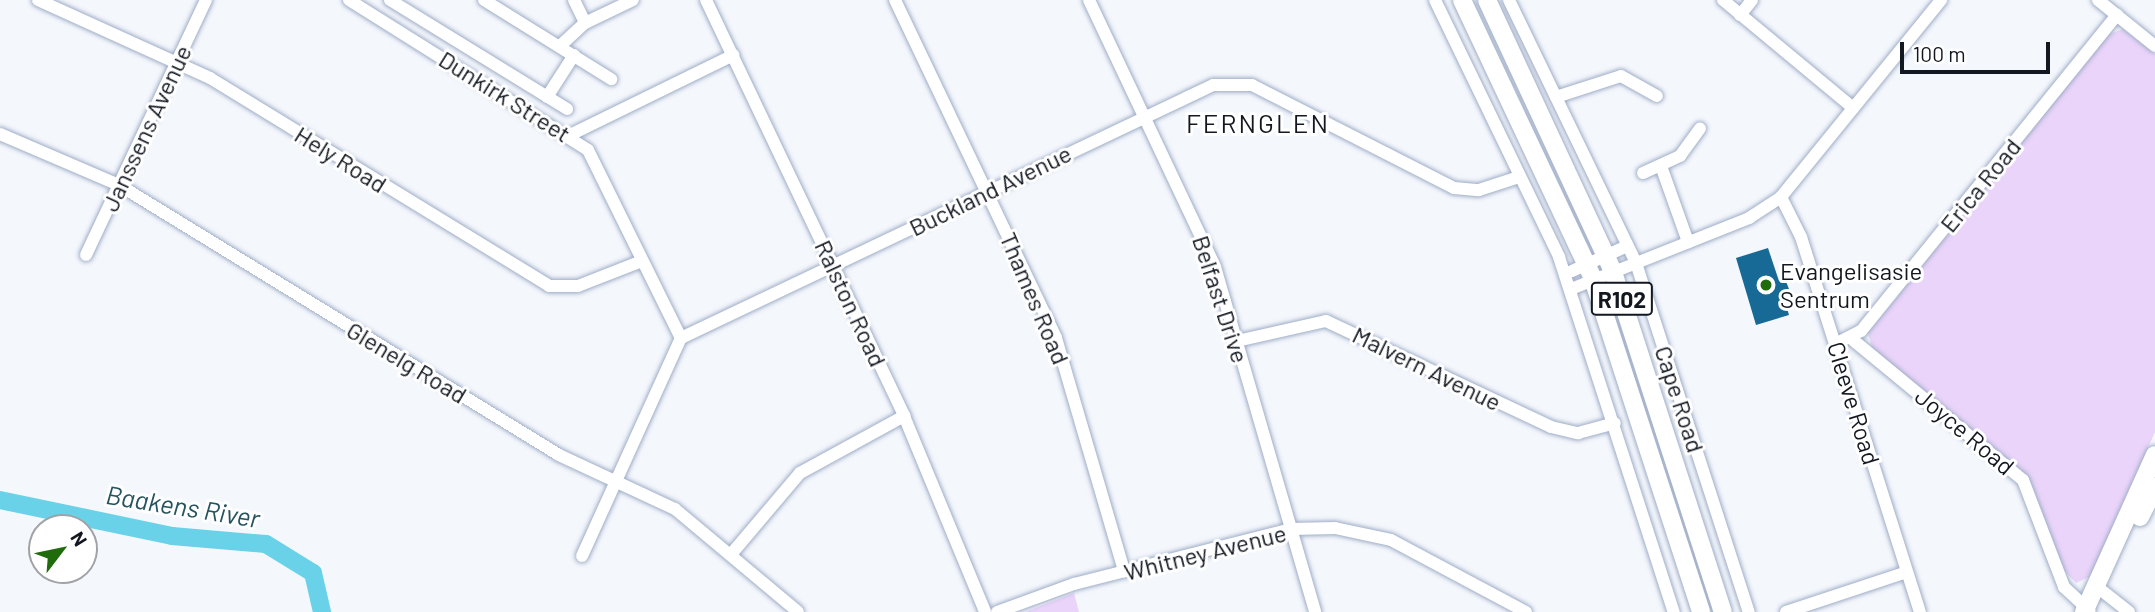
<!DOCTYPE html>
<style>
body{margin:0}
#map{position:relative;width:2155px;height:612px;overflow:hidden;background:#f4f7fc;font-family:Barlow,sans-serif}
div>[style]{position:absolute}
.green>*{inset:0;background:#ead4fa}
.river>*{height:18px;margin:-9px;padding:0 9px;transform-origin:9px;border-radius:9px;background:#69d2e8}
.building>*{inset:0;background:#176a95}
.roads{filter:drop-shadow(0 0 2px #9fadc7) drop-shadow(0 0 2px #9fadc7)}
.street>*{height:12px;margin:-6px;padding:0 6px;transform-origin:6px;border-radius:6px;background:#fff}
.primary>*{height:18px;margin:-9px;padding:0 9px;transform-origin:9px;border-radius:9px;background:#fff}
.dots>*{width:19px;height:19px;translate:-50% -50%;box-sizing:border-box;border:4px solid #fff;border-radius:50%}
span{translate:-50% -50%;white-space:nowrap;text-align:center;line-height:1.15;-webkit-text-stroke:6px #fff;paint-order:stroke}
.shield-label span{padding:2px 5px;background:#fff;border:2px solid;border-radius:5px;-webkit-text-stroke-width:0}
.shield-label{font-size:23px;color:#121720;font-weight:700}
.street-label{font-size:24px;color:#121720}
.poi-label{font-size:24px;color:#121720}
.left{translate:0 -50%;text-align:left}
.neighbourhood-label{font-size:26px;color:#121720;letter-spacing:2px}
.water-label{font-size:26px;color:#26545e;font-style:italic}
.north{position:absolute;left:28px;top:514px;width:70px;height:70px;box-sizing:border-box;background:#fff;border:2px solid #a0a2a6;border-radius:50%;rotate:58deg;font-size:19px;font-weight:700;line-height:28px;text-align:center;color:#121720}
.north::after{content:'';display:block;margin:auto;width:24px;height:32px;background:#206b0b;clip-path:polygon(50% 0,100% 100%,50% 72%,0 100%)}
.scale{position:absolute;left:1900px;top:42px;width:150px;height:32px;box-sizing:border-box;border:4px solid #121720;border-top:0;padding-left:9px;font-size:21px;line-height:24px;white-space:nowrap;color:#121720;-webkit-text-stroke:5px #fff;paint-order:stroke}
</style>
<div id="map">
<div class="green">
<div style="clip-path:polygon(2123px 29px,2155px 54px,2155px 432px,2091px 576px,2076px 583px,2064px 570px,2027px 476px,1872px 348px,1868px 333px,2109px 34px)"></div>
<div style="clip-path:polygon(1074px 593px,1079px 612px,1025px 612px)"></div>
</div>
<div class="river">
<div style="left:0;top:500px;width:176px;rotate:11.8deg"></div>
<div style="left:172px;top:536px;width:94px;rotate:4.9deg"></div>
<div style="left:266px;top:544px;width:55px;rotate:31.7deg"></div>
<div style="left:313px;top:573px;width:40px;rotate:77deg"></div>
</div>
<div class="building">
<div style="clip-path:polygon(1768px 248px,1779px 281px,1785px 279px,1789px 289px,1782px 291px,1789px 315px,1756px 325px,1736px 258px)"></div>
</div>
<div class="roads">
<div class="street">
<div style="left:38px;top:0;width:189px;rotate:24.4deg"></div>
<div style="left:210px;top:78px;width:398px;rotate:31.5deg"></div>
<div style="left:549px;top:286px;width:29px"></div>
<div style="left:578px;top:286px;width:69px;rotate:-21.3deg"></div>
<div style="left:349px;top:0;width:282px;rotate:32.1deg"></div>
<div style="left:588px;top:150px;width:210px;rotate:63.7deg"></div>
<div style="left:390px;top:0;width:208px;rotate:31.6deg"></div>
<div style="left:484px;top:0;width:150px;rotate:31.9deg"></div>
<div style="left:574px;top:0;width:25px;rotate:64deg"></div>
<div style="left:706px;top:0;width:461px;rotate:64.5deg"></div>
<div style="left:904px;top:416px;width:212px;rotate:67.5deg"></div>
<div style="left:895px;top:0;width:374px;rotate:64.5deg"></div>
<div style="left:1056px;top:338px;width:243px;rotate:73.7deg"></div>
<div style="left:1089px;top:0;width:295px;rotate:64.7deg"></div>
<div style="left:1215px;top:267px;width:359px;rotate:73.8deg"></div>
<div style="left:1435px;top:0;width:285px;rotate:64.2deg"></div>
<div style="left:1559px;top:257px;width:373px;rotate:72.1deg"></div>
<div style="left:1509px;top:0;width:292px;rotate:64.2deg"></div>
<div style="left:1636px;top:263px;width:367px;rotate:72.1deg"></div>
<div style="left:1723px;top:0;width:169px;rotate:39.7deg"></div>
<div style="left:2098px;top:0;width:73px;rotate:38.9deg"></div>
<div style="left:1740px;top:15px;width:19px;rotate:-51deg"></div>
<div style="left:560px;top:46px;width:34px;rotate:-43deg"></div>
<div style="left:585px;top:23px;width:53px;rotate:-25.6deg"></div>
<div style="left:547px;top:97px;width:50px;rotate:-57.3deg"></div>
<div style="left:1556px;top:97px;width:68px;rotate:-17.9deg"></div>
<div style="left:1621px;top:76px;width:41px;rotate:29.1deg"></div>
<div style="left:0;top:134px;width:129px;rotate:23.2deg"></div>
<div style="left:119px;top:185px;width:516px;rotate:31.53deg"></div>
<div style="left:559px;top:455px;width:128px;rotate:25deg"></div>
<div style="left:675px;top:509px;width:160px;rotate:39.9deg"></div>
<div style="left:570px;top:135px;width:182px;rotate:-26.1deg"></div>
<div style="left:1661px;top:166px;width:81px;rotate:70.4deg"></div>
<div style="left:1643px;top:173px;width:41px;rotate:-24.7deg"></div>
<div style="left:1680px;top:156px;width:34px;rotate:-54deg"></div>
<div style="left:1781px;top:197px;width:45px;rotate:63.4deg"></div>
<div style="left:1801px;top:237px;width:393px;rotate:72.4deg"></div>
<div style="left:86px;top:255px;width:282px;rotate:-64.8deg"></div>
<div style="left:1572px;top:271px;width:60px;rotate:-24.4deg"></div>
<div style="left:1571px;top:289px;width:192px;rotate:-21.7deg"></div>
<div style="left:1749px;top:218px;width:38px;rotate:-33deg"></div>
<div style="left:1781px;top:197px;width:254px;rotate:-50.9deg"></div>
<div style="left:1853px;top:340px;width:220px;rotate:39.5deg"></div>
<div style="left:2023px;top:480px;width:115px;rotate:69deg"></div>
<div style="left:2064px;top:587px;width:35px;rotate:43deg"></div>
<div style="left:1237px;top:341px;width:91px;rotate:-12.7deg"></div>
<div style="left:1326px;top:321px;width:249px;rotate:25.2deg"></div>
<div style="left:1551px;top:427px;width:28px;rotate:13deg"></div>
<div style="left:1578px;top:433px;width:38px;rotate:-15deg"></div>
<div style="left:1835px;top:344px;width:29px;rotate:-27deg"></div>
<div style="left:1861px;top:331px;width:407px;rotate:-51deg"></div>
<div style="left:733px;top:552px;width:104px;rotate:-49.7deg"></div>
<div style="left:800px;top:473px;width:119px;rotate:-28.7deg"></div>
<div style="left:582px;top:556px;width:239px;rotate:-65.6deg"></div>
<div style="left:681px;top:338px;width:589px;rotate:-25.43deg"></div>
<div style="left:1213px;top:85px;width:39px"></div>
<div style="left:1252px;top:85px;width:227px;rotate:27deg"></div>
<div style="left:1454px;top:188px;width:25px;rotate:5deg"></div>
<div style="left:1479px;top:190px;width:42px;rotate:-18deg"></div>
<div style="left:2096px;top:586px;width:42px;rotate:38.2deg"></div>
<div style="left:997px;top:612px;width:82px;rotate:-20deg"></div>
<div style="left:1074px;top:584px;width:224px;rotate:-14.2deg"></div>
<div style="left:1291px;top:529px;width:44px;rotate:-1.3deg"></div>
<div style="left:1335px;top:528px;width:57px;rotate:12.1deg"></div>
<div style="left:1391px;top:540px;width:153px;rotate:28.1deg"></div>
<div style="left:1786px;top:612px;width:127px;rotate:-18.3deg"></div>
</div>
<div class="primary">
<div style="left:1462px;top:0;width:308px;rotate:64.8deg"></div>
<div style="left:1593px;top:279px;width:350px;rotate:72deg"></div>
<div style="left:1487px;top:0;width:300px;rotate:65.1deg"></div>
<div style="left:1613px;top:272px;width:357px;rotate:72.1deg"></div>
<div style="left:2140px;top:517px;width:34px;rotate:-63deg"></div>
<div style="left:2084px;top:612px;width:172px;rotate:-65.7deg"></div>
</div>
</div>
<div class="dots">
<div style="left:1766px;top:285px;background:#206b0b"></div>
</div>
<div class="shield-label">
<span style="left:1622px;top:299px">R102</span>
</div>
<div class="street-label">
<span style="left:505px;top:96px;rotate:32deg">Dunkirk Street</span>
<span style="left:146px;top:128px;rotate:-65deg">Janssens Avenue</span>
<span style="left:341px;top:159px;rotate:32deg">Hely Road</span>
<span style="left:1980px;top:185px;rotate:-51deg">Erica Road</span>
<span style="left:990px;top:190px;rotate:-26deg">Buckland Avenue</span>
<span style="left:1035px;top:298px;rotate:67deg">Thames Road</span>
<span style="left:1221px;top:299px;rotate:72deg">Belfast Drive</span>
<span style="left:851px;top:303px;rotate:65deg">Ralston Road</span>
<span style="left:407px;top:362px;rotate:31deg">Glenelg Road</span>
<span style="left:1427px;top:368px;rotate:26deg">Malvern Avenue</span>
<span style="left:1680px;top:399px;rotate:72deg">Cape Road</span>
<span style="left:1854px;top:403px;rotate:73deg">Cleeve Road</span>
<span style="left:1965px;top:431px;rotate:40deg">Joyce Road</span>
<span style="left:1205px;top:552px;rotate:-14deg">Whitney Avenue</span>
</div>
<div class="poi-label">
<span class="left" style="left:1780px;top:285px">Evangelisasie<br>Sentrum</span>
</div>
<div class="neighbourhood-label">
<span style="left:1258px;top:123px">FERNGLEN</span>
</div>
<div class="water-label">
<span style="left:183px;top:506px;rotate:9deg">Baakens River</span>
</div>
<div class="north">N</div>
<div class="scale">100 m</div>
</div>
